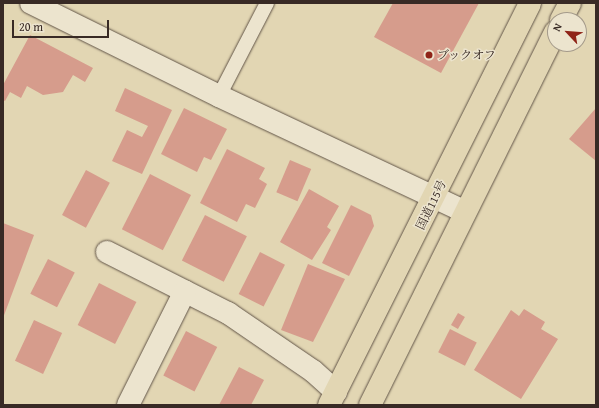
<!DOCTYPE html>
<meta charset="utf-8">
<style>
body{margin:0}
#map{position:relative;width:599px;height:408px;overflow:hidden;background:#e2d6b3;font-family:"Gentium Book Plus","Noto Serif JP",serif}
div>[style]{position:absolute}
.building>*{inset:0;background:#d69c8c;transform-origin:0 0}
.roads{filter:drop-shadow(0 0 1px #625548) drop-shadow(0 0 1px #625548)}
.lane>*{height:14px;margin:-7px;padding:0 7px;transform-origin:7px;border-radius:7px;background:#ece4ce}
.street>*{height:22px;margin:-11px;padding:0 11px;transform-origin:11px;border-radius:11px;background:#ece4ce}
.secondary>*{height:22px;margin:-11px;padding:0 11px;transform-origin:11px;border-radius:11px;background:#ece4ce}
.highway>*{height:22px;margin:-11px;padding:0 11px;transform-origin:11px;border-radius:11px;background:#e2d6b3}
.dots>*{width:11px;height:11px;translate:-50% -50%;box-sizing:border-box;border:2px solid #ece4ce;border-radius:50%}
span{translate:-50% -50%;white-space:nowrap;text-align:center;line-height:1.15;-webkit-text-stroke:3px #ece4ce;paint-order:stroke}
.poi-label{font-size:12px;color:#382a25}
.left{translate:0 -50%;text-align:left}
.street-label{font-size:12px;color:#382a25}
.frame{position:absolute;inset:0;border:4px solid #382a25;pointer-events:none}
.north{position:absolute;left:547px;top:12px;width:40px;height:40px;box-sizing:border-box;background:#ece4ce;border:1px solid #a49a8a;border-radius:50%;rotate:296deg;font-size:11px;font-weight:700;line-height:16px;text-align:center;color:#382a25}
.north::after{content:'';display:block;margin:auto;width:14px;height:18px;background:#8f2418;clip-path:polygon(50% 0,100% 100%,50% 72%,0 100%)}
.scale{position:absolute;left:12px;top:20px;width:97px;height:18px;box-sizing:border-box;border:2px solid #382a25;border-top:0;padding-left:5px;font-size:12px;line-height:14px;white-space:nowrap;color:#382a25;-webkit-text-stroke:3px #ece4ce;paint-order:stroke}
</style>
<div id="map">
<div class="building">
<div style="clip-path:polygon(393px 3px,479px 3px,441px 73px,374px 37px)"></div>
<div style="clip-path:polygon(30px 35px,93px 68px,85px 82px,73px 75px,63px 92px,43px 95px,27px 86px,21px 98px,10px 92px,5px 101px,3px 100px,3px 85px)"></div>
<div style="clip-path:polygon(125px 88px,172px 110px,142px 174px,112px 161px,127px 130px,142px 137px,148px 126px,115px 111px)"></div>
<div style="clip-path:polygon(184px 108px,227px 129px,211px 160px,204px 157px,197px 172px,161px 154px)"></div>
<div style="clip-path:polygon(596px 108px,596px 161px,569px 139px)"></div>
<div style="clip-path:polygon(227px 149px,265px 168px,259px 179px,267px 184px,255px 208px,246px 204px,237px 222px,200px 203px)"></div>
<div style="left:290px;top:160px;width:23px;height:35px;rotate:23deg"></div>
<div style="left:86px;top:170px;width:27px;height:51px;rotate:28deg"></div>
<div style="left:150px;top:174px;width:46px;height:62px;rotate:27deg"></div>
<div style="clip-path:polygon(309px 189px,339px 206px,327px 227px,331px 230px,312px 260px,280px 242px)"></div>
<div style="clip-path:polygon(351px 205px,371px 215px,374px 226px,349px 276px,322px 263px)"></div>
<div style="left:205px;top:215px;width:47px;height:51px;rotate:27deg"></div>
<div style="clip-path:polygon(3px 223px,34px 235px,3px 318px)"></div>
<div style="left:260px;top:252px;width:28px;height:47px;rotate:27deg"></div>
<div style="left:48px;top:259px;width:30px;height:39px;rotate:27deg"></div>
<div style="clip-path:polygon(308px 264px,345px 279px,313px 342px,281px 330px)"></div>
<div style="left:99px;top:283px;width:42px;height:47px;rotate:27deg"></div>
<div style="clip-path:polygon(524px 309px,545px 322px,541px 329px,558px 339px,521px 399px,474px 370px,511px 310px,519px 316px)"></div>
<div style="left:458px;top:313px;width:8px;height:14px;rotate:30deg"></div>
<div style="left:34px;top:320px;width:31px;height:45px;rotate:25deg"></div>
<div style="left:450px;top:329px;width:30px;height:26px;rotate:27deg"></div>
<div style="left:186px;top:331px;width:35px;height:50px;rotate:27deg"></div>
<div style="clip-path:polygon(239px 367px,264px 380px,251px 405px,219px 405px)"></div>
</div>
<div class="roads">
<div class="lane">
<div style="left:219px;top:96px;width:105px;rotate:-62.7deg"></div>
</div>
<div class="street">
<div style="left:107px;top:252px;width:136px;rotate:26.8deg"></div>
<div style="left:228px;top:313px;width:103px;rotate:34.3deg"></div>
<div style="left:313px;top:371px;width:31px;rotate:42deg"></div>
<div style="left:128px;top:405px;width:127px;rotate:-63.4deg"></div>
</div>
<div class="secondary">
<div style="left:31px;top:3px;width:210px;rotate:26.3deg"></div>
<div style="left:219px;top:96px;width:272px;rotate:25.2deg"></div>
</div>
<div class="highway">
<div style="left:561px;top:20px;width:19px;rotate:-62deg"></div>
<div style="left:329px;top:405px;width:449px;rotate:-63.4deg"></div>
<div style="left:370px;top:405px;width:416px;rotate:-63.6deg"></div>
</div>
</div>
<div class="dots">
<div style="left:429px;top:55px;background:#8f2418"></div>
</div>
<div class="poi-label">
<span class="left" style="left:437px;top:55px">ブックオフ</span>
</div>
<div class="street-label">
<span style="left:431px;top:205px;rotate:-64deg">国道115号</span>
</div>
<div class="frame"></div>
<div class="north">N</div>
<div class="scale">20 m</div>
</div>
